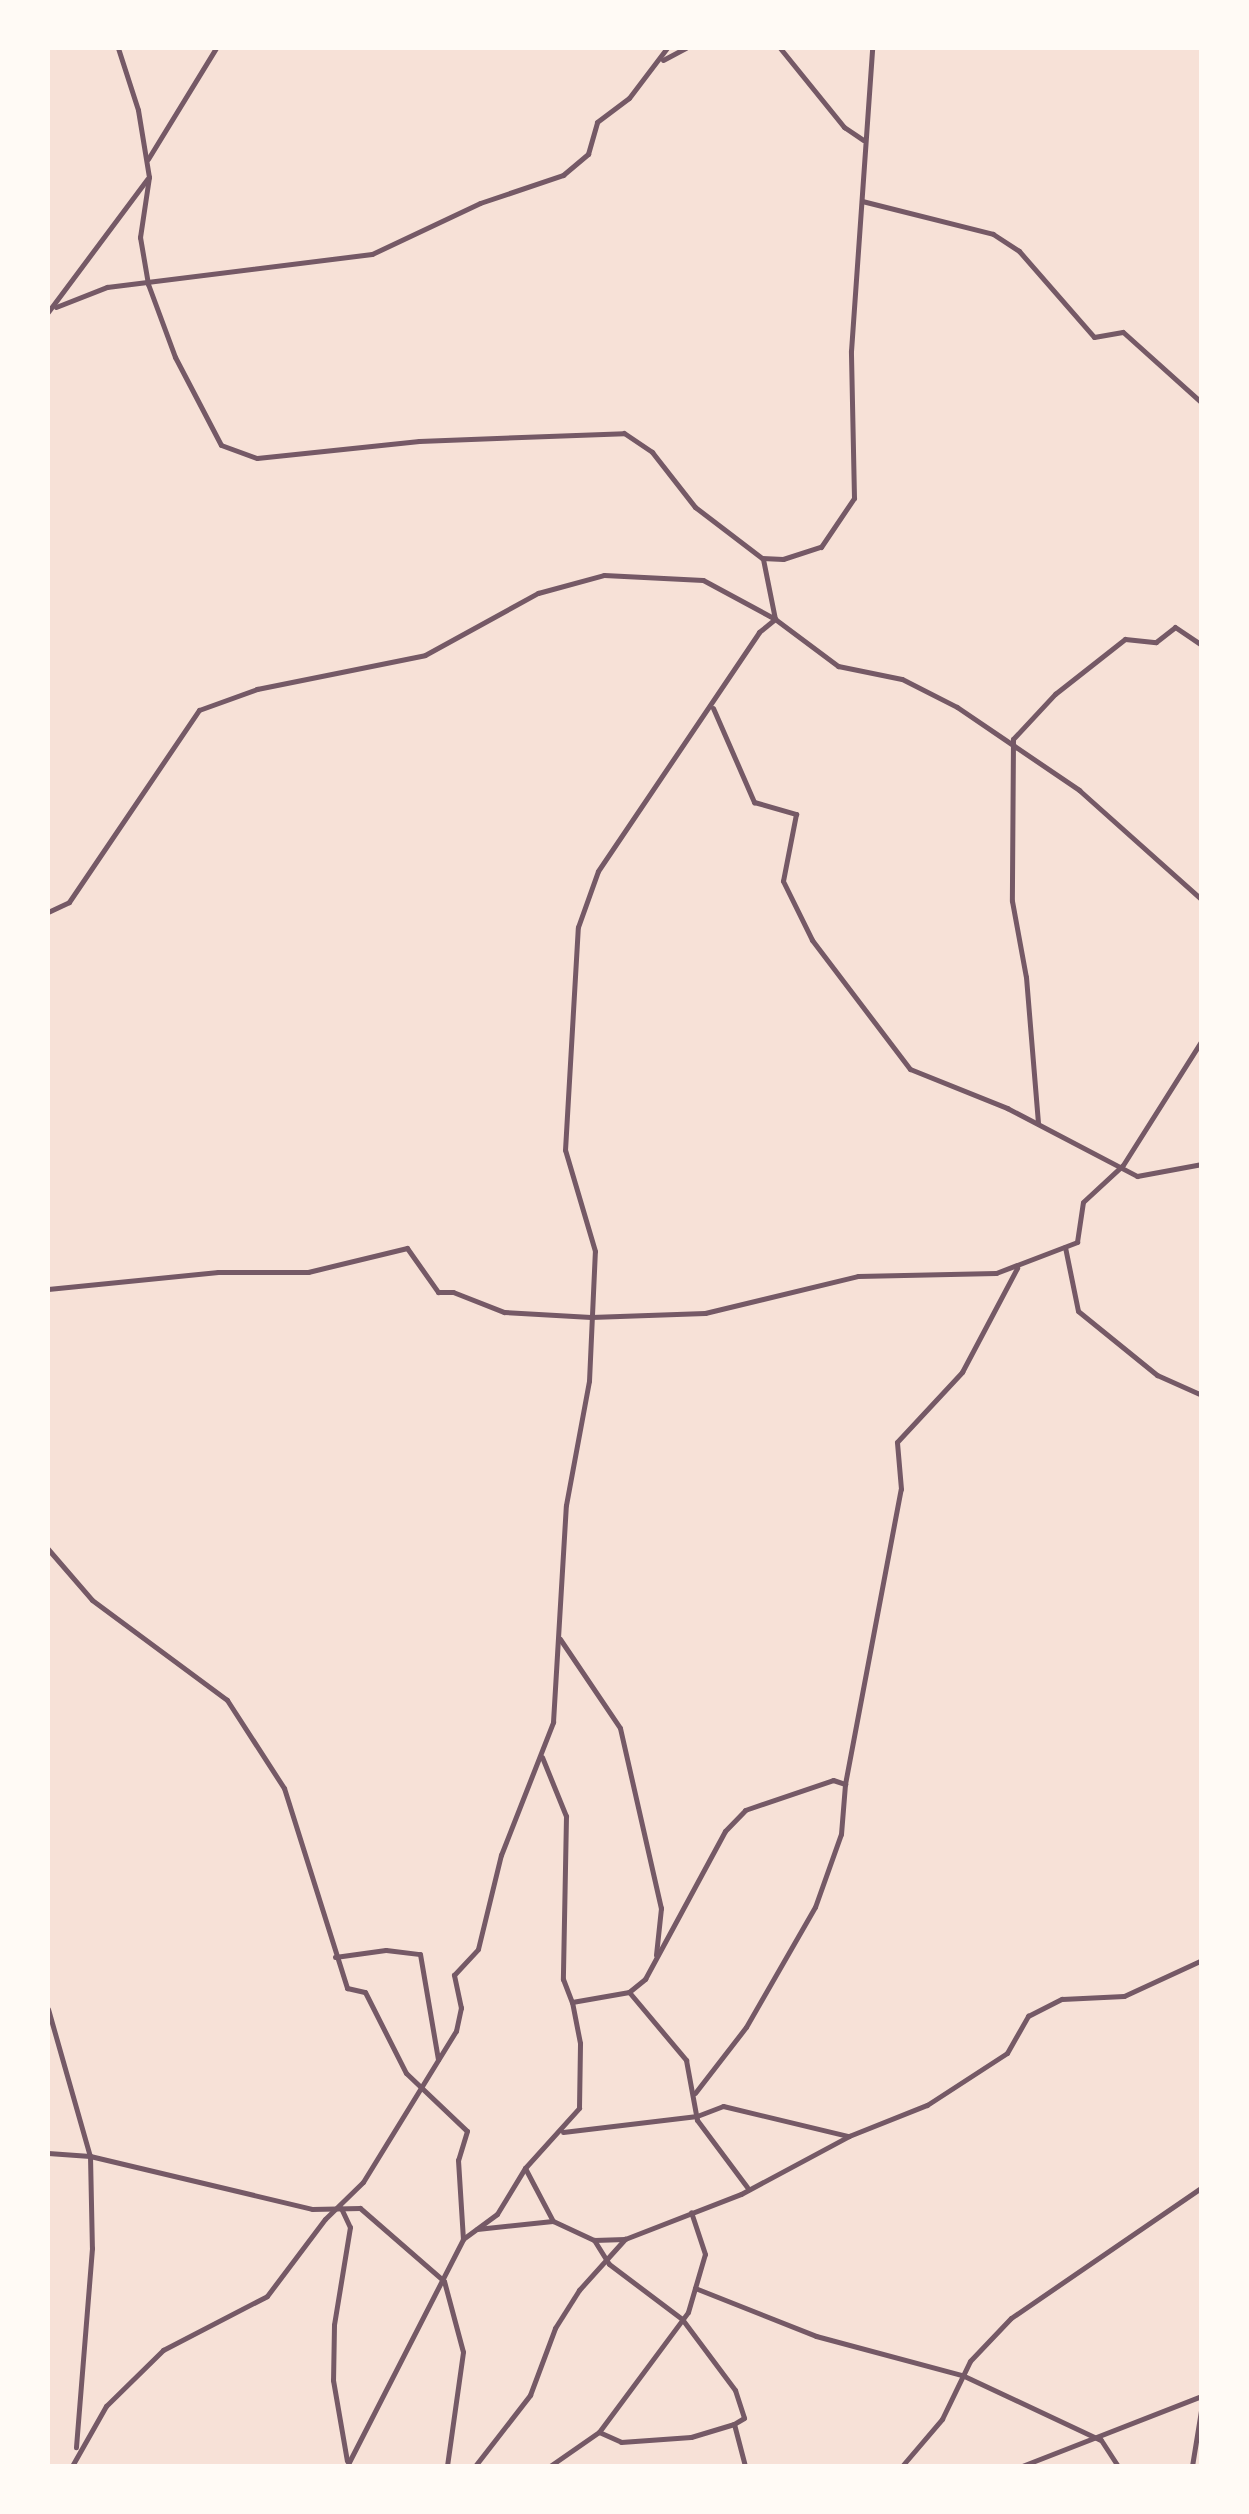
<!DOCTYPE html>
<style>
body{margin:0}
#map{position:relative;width:1249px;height:2514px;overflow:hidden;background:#f7e1d7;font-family:"Fira Sans",sans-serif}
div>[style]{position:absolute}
.minor>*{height:5px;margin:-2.5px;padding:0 2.5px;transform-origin:2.5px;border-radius:2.5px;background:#755966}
span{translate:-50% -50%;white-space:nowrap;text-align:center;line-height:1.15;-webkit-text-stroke:8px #fffaf5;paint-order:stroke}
.frame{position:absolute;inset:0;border:50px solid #fffaf5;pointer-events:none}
</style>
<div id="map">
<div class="minor">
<div style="left:118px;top:48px;width:65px;rotate:72.1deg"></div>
<div style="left:138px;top:110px;width:68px;rotate:80.7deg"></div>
<div style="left:149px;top:177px;width:61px;rotate:98.5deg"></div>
<div style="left:140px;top:237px;width:48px;rotate:80.3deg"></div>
<div style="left:148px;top:284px;width:78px;rotate:69.7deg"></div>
<div style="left:175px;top:357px;width:99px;rotate:62.4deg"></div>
<div style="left:221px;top:445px;width:38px;rotate:20deg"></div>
<div style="left:257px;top:458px;width:163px;rotate:-6deg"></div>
<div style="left:419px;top:441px;width:205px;rotate:-2.2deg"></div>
<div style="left:624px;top:433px;width:34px;rotate:34deg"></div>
<div style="left:652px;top:452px;width:70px;rotate:52deg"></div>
<div style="left:695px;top:507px;width:84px;rotate:37.3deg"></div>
<div style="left:762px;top:558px;width:21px;rotate:3deg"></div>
<div style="left:783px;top:559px;width:40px;rotate:-18deg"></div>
<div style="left:821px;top:547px;width:59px;rotate:-56deg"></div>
<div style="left:854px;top:498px;width:147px;rotate:-91.2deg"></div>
<div style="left:851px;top:351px;width:304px;rotate:-86deg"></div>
<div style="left:780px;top:48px;width:102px;rotate:51deg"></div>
<div style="left:844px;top:127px;width:23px;rotate:34deg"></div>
<div style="left:663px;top:60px;width:26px;rotate:-28deg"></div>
<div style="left:148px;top:159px;width:130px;rotate:-58.5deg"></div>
<div style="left:862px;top:201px;width:135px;rotate:14.1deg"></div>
<div style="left:993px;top:234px;width:31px;rotate:33deg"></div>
<div style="left:1019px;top:251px;width:114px;rotate:48.9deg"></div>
<div style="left:1094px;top:337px;width:29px;rotate:-10deg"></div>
<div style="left:1123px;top:332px;width:106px;rotate:41.9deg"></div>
<div style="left:56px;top:307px;width:55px;rotate:-21.4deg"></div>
<div style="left:107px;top:287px;width:267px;rotate:-7.1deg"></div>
<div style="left:372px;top:254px;width:119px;rotate:-25.3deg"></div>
<div style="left:480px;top:203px;width:88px;rotate:-18.6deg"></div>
<div style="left:563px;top:175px;width:33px;rotate:-40deg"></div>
<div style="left:588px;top:154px;width:33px;rotate:-74deg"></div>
<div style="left:597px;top:122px;width:40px;rotate:-37deg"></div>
<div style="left:629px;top:98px;width:63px;rotate:-52.8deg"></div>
<div style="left:48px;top:312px;width:166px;rotate:-53.3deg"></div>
<div style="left:763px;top:559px;width:61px;rotate:78.7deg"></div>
<div style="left:713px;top:708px;width:103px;rotate:66.4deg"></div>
<div style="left:754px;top:802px;width:44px;rotate:15.9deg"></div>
<div style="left:796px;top:814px;width:68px;rotate:101deg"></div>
<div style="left:783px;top:881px;width:66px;rotate:63.8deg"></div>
<div style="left:812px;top:940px;width:162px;rotate:52.8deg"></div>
<div style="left:910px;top:1069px;width:105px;rotate:21.9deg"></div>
<div style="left:1007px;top:1108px;width:147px;rotate:27.6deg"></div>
<div style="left:1137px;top:1176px;width:66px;rotate:-10.5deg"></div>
<div style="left:1013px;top:739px;width:162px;rotate:90.4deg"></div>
<div style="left:1012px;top:901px;width:77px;rotate:79.6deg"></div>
<div style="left:1026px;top:977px;width:147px;rotate:85.3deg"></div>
<div style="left:1013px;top:739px;width:62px;rotate:-47deg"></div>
<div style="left:1055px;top:694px;width:89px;rotate:-38.2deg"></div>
<div style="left:1125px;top:639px;width:31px;rotate:6deg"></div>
<div style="left:1156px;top:642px;width:24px;rotate:-38deg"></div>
<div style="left:1175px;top:627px;width:32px;rotate:34deg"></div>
<div style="left:48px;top:912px;width:23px;rotate:-25deg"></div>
<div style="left:69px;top:902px;width:232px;rotate:-55.9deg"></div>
<div style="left:199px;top:710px;width:62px;rotate:-19.9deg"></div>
<div style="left:257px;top:689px;width:171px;rotate:-11.4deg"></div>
<div style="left:425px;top:655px;width:129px;rotate:-28.8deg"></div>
<div style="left:538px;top:593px;width:68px;rotate:-15.3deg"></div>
<div style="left:604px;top:575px;width:99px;rotate:2.9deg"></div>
<div style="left:703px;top:580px;width:82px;rotate:28.4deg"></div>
<div style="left:775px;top:619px;width:79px;rotate:36.7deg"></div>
<div style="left:838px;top:666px;width:65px;rotate:11.5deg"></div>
<div style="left:902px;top:679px;width:62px;rotate:27deg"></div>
<div style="left:957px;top:707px;width:148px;rotate:34.2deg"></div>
<div style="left:1079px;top:790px;width:165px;rotate:41.8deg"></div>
<div style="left:1065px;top:1247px;width:65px;rotate:78.5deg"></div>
<div style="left:1078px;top:1311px;width:102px;rotate:39deg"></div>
<div style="left:1157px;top:1375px;width:49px;rotate:24deg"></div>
<div style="left:48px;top:1289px;width:171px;rotate:-5.7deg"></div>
<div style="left:218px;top:1272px;width:90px"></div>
<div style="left:308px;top:1272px;width:102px;rotate:-13.6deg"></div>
<div style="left:407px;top:1248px;width:54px;rotate:54.8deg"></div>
<div style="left:438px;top:1292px;width:15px"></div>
<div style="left:453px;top:1292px;width:55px;rotate:21.4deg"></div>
<div style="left:504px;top:1312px;width:87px;rotate:3.3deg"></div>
<div style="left:591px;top:1317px;width:114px;rotate:-2deg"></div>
<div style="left:705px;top:1313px;width:157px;rotate:-13.6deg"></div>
<div style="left:858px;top:1276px;width:138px;rotate:-1.2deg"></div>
<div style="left:996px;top:1273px;width:87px;rotate:-20.9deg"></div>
<div style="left:1077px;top:1242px;width:40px;rotate:-81.5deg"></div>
<div style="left:1083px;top:1202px;width:54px;rotate:-42.8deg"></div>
<div style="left:1123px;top:1165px;width:148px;rotate:-57.7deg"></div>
<div style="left:48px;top:1549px;width:67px;rotate:49.2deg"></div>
<div style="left:92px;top:1600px;width:168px;rotate:36.5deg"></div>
<div style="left:227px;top:1700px;width:105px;rotate:57.1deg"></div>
<div style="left:284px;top:1788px;width:210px;rotate:72.5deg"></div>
<div style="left:347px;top:1988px;width:18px;rotate:13deg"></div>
<div style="left:365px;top:1992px;width:91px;rotate:63.2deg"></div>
<div style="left:406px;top:2073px;width:84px;rotate:43.6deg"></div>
<div style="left:467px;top:2131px;width:30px;rotate:107deg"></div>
<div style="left:458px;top:2160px;width:79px;rotate:86.4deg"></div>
<div style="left:560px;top:1639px;width:107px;rotate:56deg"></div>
<div style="left:620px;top:1728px;width:185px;rotate:77.2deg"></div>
<div style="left:661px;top:1908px;width:47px;rotate:96.1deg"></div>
<div style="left:542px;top:1757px;width:64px;rotate:67.9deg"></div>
<div style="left:566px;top:1816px;width:163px;rotate:91.1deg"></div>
<div style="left:563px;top:1979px;width:25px;rotate:69deg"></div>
<div style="left:335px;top:1957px;width:51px;rotate:-7.8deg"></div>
<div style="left:386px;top:1950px;width:34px;rotate:7deg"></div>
<div style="left:420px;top:1954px;width:107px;rotate:80.3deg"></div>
<div style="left:629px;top:1992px;width:89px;rotate:50deg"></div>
<div style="left:686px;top:2060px;width:61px;rotate:79.6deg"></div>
<div style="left:697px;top:2120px;width:84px;rotate:53.3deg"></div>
<div style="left:48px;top:2009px;width:153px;rotate:74.1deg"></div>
<div style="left:90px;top:2156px;width:92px;rotate:88.8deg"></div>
<div style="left:92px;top:2248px;width:200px;rotate:94.6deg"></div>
<div style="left:695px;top:2093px;width:83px;rotate:-52.3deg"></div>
<div style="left:746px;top:2027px;width:138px;rotate:-60.1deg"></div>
<div style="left:815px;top:1907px;width:77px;rotate:-70.4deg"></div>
<div style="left:841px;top:1834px;width:50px;rotate:-85.4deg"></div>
<div style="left:563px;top:2132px;width:135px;rotate:-6.8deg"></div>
<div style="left:697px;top:2116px;width:28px;rotate:-21deg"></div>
<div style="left:723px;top:2106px;width:129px;rotate:13.5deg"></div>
<div style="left:48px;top:2153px;width:42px;rotate:4.1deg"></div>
<div style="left:90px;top:2156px;width:228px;rotate:13.4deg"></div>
<div style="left:312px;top:2209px;width:48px;rotate:-1.2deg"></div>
<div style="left:360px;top:2208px;width:111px;rotate:41deg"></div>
<div style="left:444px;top:2281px;width:73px;rotate:75deg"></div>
<div style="left:463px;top:2352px;width:115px;rotate:98deg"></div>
<div style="left:525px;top:2168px;width:60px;rotate:62.2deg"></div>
<div style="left:341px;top:2208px;width:21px;rotate:65deg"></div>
<div style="left:350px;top:2227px;width:99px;rotate:99.3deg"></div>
<div style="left:334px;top:2325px;width:55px;rotate:91deg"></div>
<div style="left:333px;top:2380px;width:82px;rotate:80.2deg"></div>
<div style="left:477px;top:2229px;width:76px;rotate:-6deg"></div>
<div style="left:553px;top:2221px;width:45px;rotate:24.9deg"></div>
<div style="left:594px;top:2240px;width:28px;rotate:58deg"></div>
<div style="left:609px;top:2264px;width:91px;rotate:37deg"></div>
<div style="left:682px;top:2319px;width:89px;rotate:53.3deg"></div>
<div style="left:735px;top:2390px;width:29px;rotate:72deg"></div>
<div style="left:744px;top:2418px;width:12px;rotate:149deg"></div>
<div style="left:734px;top:2424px;width:43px;rotate:75.3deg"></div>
<div style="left:594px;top:2240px;width:31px;rotate:-2deg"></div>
<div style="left:625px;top:2239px;width:124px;rotate:-21.2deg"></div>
<div style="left:741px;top:2194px;width:123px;rotate:-28.2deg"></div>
<div style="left:849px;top:2136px;width:84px;rotate:-21.7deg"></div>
<div style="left:927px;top:2105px;width:95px;rotate:-33deg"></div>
<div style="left:1007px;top:2053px;width:43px;rotate:-60.4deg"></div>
<div style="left:1028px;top:2016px;width:38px;rotate:-27deg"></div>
<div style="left:1062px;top:1999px;width:62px;rotate:-2.8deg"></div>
<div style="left:1124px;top:1996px;width:86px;rotate:-24.8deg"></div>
<div style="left:695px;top:2288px;width:130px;rotate:21.6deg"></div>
<div style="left:816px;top:2336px;width:151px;rotate:15deg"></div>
<div style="left:962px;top:2375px;width:153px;rotate:25.1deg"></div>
<div style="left:1101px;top:2440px;width:31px;rotate:57deg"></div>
<div style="left:599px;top:2432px;width:24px;rotate:24deg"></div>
<div style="left:621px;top:2442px;width:70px;rotate:-4.1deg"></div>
<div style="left:691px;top:2437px;width:45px;rotate:-16.8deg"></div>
<div style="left:72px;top:2466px;width:69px;rotate:-60.5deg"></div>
<div style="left:106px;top:2406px;width:80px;rotate:-44.5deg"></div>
<div style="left:163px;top:2350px;width:117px;rotate:-27.4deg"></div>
<div style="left:267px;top:2296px;width:96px;rotate:-53deg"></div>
<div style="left:325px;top:2219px;width:53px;rotate:-44.2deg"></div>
<div style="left:363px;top:2182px;width:177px;rotate:-58.4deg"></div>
<div style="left:456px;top:2031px;width:24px;rotate:-78deg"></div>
<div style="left:461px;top:2008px;width:34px;rotate:-102deg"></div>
<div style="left:454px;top:1975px;width:35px;rotate:-47deg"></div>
<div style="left:478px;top:1949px;width:97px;rotate:-76.3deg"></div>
<div style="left:501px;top:1855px;width:143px;rotate:-68.6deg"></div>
<div style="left:553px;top:1722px;width:217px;rotate:-86.6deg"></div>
<div style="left:566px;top:1505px;width:126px;rotate:-79.5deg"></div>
<div style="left:589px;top:1381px;width:130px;rotate:-87.4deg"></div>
<div style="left:595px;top:1251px;width:105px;rotate:-106.5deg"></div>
<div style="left:565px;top:1150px;width:223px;rotate:-86.7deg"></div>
<div style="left:578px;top:927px;width:59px;rotate:-70.3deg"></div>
<div style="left:598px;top:871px;width:288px;rotate:-56deg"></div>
<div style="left:759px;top:632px;width:21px;rotate:-39deg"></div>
<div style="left:347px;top:2466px;width:255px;rotate:-62.9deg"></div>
<div style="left:463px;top:2239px;width:42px;rotate:-36.3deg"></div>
<div style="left:497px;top:2214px;width:54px;rotate:-58.7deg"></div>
<div style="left:525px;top:2168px;width:81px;rotate:-48deg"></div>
<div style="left:579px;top:2108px;width:65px;rotate:-89.1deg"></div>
<div style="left:580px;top:2043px;width:42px;rotate:-101deg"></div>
<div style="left:572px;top:2002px;width:58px;rotate:-10deg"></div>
<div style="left:629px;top:1992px;width:21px;rotate:-39deg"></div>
<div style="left:645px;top:1979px;width:168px;rotate:-61.6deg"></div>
<div style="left:725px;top:1831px;width:29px;rotate:-46deg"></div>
<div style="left:745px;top:1810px;width:93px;rotate:-18.8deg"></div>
<div style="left:833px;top:1780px;width:13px;rotate:18deg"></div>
<div style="left:845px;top:1784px;width:300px;rotate:-79.3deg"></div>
<div style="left:901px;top:1489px;width:47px;rotate:-94.9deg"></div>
<div style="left:897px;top:1442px;width:96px;rotate:-47.1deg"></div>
<div style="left:962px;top:1372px;width:118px;rotate:-62.1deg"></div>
<div style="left:475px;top:2466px;width:90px;rotate:-52.2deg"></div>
<div style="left:530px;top:2395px;width:72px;rotate:-69.5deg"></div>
<div style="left:555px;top:2328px;width:45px;rotate:-57.7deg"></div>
<div style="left:579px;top:2290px;width:69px;rotate:-48deg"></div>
<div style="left:550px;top:2466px;width:60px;rotate:-34.8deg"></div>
<div style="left:599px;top:2432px;width:149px;rotate:-53.4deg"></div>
<div style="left:688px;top:2312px;width:60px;rotate:-73.7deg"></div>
<div style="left:705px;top:2254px;width:44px;rotate:-108.4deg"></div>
<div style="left:902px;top:2466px;width:62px;rotate:-49.6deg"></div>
<div style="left:942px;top:2419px;width:64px;rotate:-64.2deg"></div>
<div style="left:970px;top:2361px;width:59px;rotate:-46.4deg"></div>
<div style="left:1011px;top:2318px;width:232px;rotate:-34.4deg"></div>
<div style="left:1022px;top:2466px;width:193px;rotate:-21.3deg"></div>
<div style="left:1192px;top:2466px;width:63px;rotate:-80.8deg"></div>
</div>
<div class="frame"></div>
</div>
